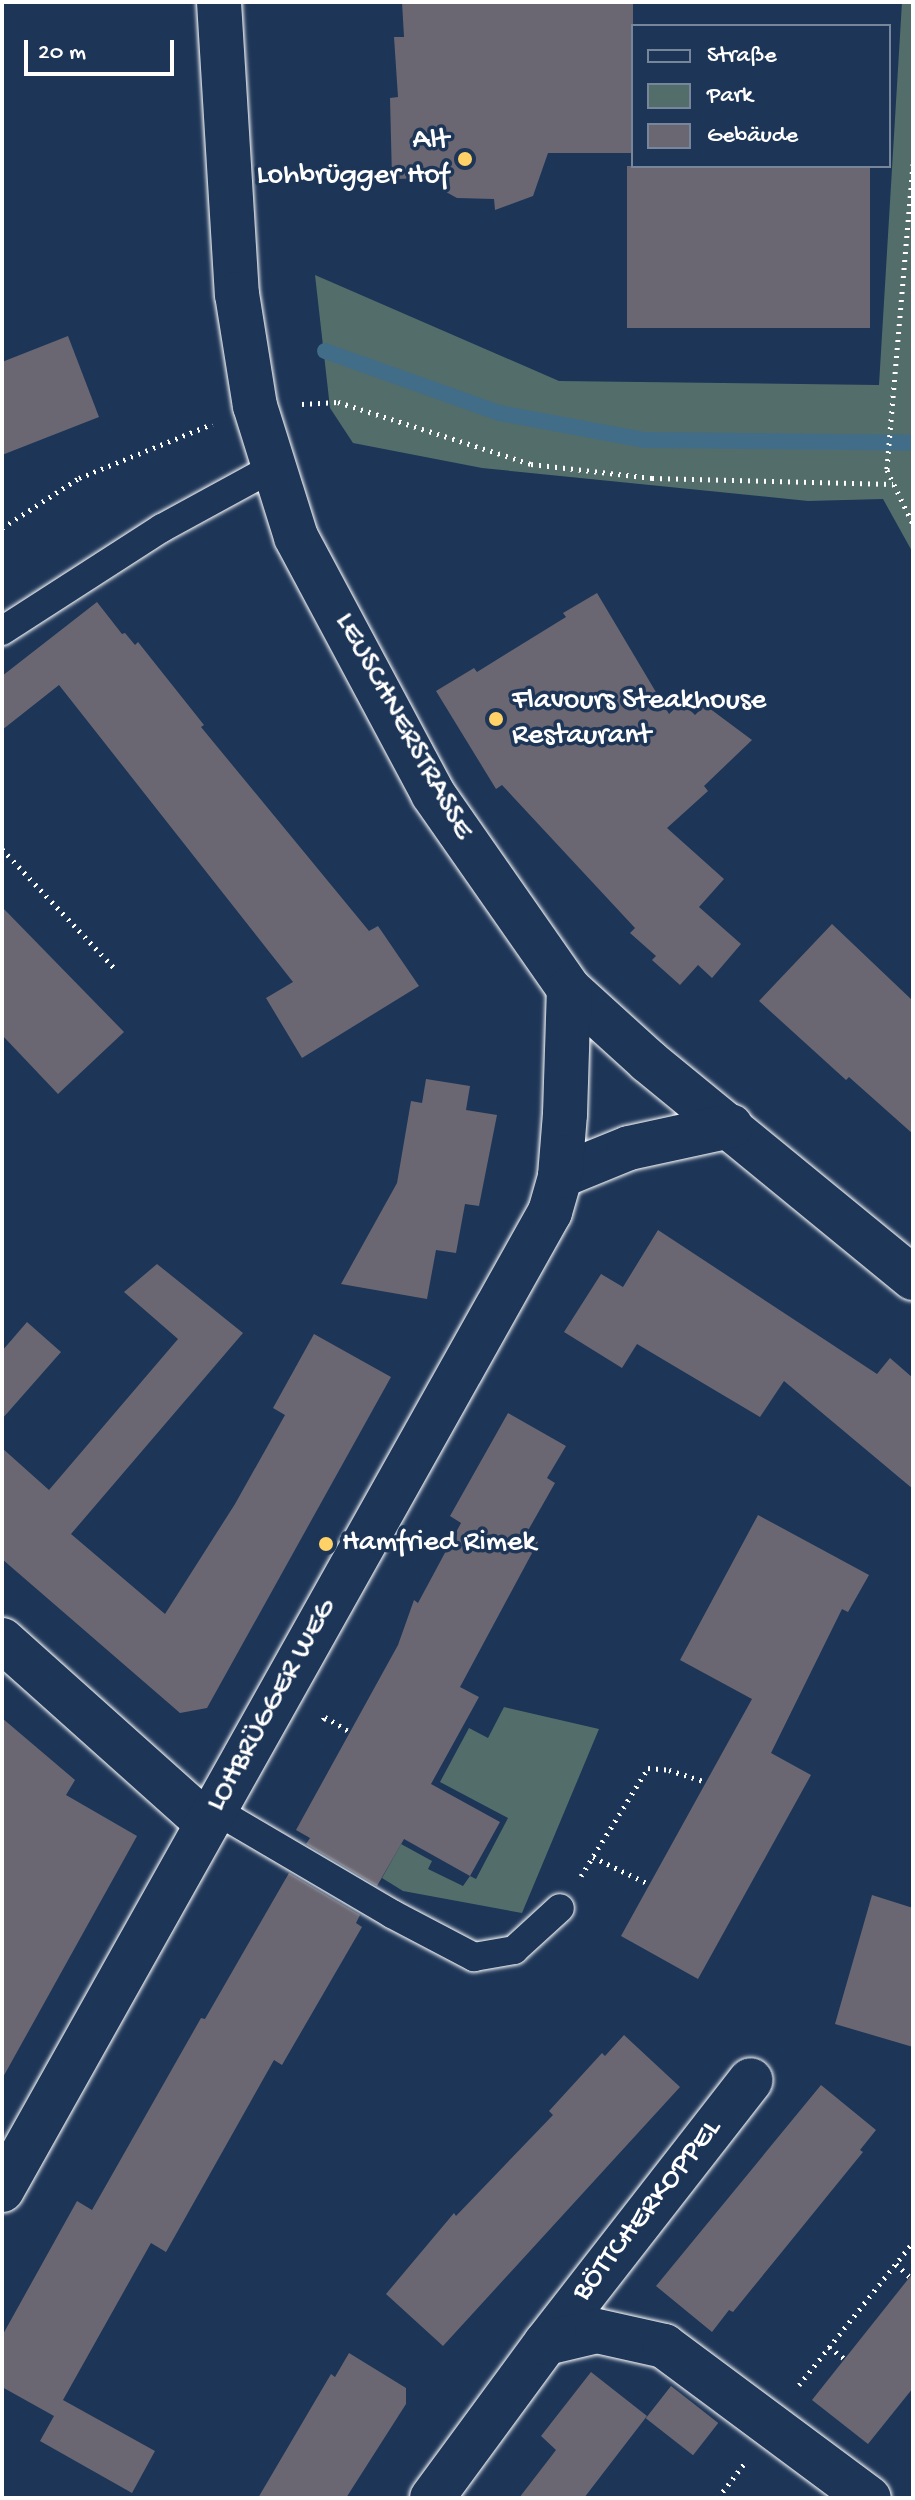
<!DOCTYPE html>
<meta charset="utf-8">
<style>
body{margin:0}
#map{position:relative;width:915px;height:2500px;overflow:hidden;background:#1d3557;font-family:"Gochi Hand",sans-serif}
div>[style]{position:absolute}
.green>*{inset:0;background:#536d6a}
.stream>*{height:16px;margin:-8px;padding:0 8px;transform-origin:8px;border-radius:8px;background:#426d88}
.building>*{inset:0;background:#6a6773;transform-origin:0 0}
.path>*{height:5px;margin-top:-2.5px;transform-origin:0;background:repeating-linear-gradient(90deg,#fff 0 2px,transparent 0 8px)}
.roads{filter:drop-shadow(0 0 2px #fff) drop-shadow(0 0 2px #fff)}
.lane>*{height:28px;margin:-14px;padding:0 14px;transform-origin:14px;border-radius:14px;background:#1d3557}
.street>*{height:44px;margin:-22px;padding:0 22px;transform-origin:22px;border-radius:22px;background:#1d3557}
.dots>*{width:22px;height:22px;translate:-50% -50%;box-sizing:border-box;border:4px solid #1d3557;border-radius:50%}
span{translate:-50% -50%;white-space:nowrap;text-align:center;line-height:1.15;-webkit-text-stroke:7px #1d3557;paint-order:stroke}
.poi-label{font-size:30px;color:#fff}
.right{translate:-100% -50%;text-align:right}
.left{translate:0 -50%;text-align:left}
.street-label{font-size:30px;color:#fff}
.frame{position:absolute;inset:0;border:4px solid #fff;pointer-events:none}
.legend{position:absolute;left:631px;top:24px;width:260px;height:144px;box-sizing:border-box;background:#1d3557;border:2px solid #77869a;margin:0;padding:10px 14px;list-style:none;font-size:24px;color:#fff}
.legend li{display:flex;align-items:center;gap:16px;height:40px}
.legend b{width:40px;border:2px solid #77869a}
.scale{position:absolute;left:24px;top:40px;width:150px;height:36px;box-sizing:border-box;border:4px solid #fff;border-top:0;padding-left:10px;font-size:24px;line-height:28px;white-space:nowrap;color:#fff;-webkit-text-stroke:6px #1d3557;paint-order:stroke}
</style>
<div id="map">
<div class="green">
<div style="clip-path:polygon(902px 2px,913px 2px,913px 553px,883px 499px,808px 501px,482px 468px,353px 443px,330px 408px,315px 275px,559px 381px,879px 385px)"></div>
<div style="clip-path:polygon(504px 1707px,599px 1729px,522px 1913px,403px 1891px,382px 1878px,401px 1844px,432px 1861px,428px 1869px,463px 1886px,470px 1876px,476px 1879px,508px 1818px,440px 1782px,469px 1728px,488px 1738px)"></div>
</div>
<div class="stream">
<div style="left:325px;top:351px;width:185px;rotate:19.6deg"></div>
<div style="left:499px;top:413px;width:147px;rotate:10.5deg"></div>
<div style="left:644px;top:440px;width:269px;rotate:0.6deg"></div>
</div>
<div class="building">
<div style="clip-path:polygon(402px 2px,633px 2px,633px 153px,548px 153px,533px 196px,495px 210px,494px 199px,457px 198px,446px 192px,439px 178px,392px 179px,390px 98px,398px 97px,394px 37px,404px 37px)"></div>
<div style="left:627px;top:166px;width:243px;height:162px"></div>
<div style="clip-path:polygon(68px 336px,99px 417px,2px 455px,2px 362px)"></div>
<div style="clip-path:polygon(597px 593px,669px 714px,682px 702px,695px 715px,705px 705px,752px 740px,704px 786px,708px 791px,667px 828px,724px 879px,699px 907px,741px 944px,712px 978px,698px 965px,680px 985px,652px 960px,656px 956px,630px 933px,635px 928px,502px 785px,496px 789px,436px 691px,474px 668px,477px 672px,566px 617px,563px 613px)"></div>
<div style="clip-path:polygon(97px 602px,122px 634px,125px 633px,135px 645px,138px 642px,204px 725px,201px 727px,369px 931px,378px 926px,419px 986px,302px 1058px,266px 998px,293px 982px,59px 685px,2px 730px,2px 676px)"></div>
<div style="clip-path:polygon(2px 907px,124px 1032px,58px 1094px,2px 1035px)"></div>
<div style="clip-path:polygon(832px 924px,913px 1001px,913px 1134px,849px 1077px,846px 1080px,759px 1001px)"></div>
<div style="clip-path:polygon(426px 1079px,470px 1086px,466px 1110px,497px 1115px,479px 1206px,465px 1204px,456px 1253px,436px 1250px,427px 1299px,341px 1284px,397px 1183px,411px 1101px,422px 1103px)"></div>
<div style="clip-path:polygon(658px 1230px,877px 1374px,890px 1358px,913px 1378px,913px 1489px,784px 1381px,760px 1417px,637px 1344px,622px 1368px,564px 1332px,601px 1274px,623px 1287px)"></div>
<div style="clip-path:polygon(157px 1264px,243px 1333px,71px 1534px,165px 1614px,235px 1504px,285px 1415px,273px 1408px,314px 1334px,391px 1377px,207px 1708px,180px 1713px,2px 1559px,2px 1448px,49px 1490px,178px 1339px,124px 1292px)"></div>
<div style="clip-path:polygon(27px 1322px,61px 1352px,2px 1419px,2px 1351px)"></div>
<div style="clip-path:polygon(508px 1413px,566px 1446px,547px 1478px,555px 1483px,526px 1534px,538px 1542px,460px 1687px,479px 1697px,431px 1784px,500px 1822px,470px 1876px,404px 1839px,377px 1886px,306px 1844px,310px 1838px,296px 1830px,398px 1645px,414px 1600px,418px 1603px,461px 1523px,450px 1516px)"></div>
<div style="clip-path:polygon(758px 1515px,869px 1575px,848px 1612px,842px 1609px,771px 1753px,811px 1775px,698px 1979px,621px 1936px,752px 1699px,680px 1660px)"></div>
<div style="clip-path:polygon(2px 1718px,75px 1780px,66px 1795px,137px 1836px,2px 2079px)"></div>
<div style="clip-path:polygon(289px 1873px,360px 1915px,356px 1923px,362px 1927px,282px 2065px,274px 2060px,166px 2252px,151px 2243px,63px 2400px,155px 2451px,132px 2493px,40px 2441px,54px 2416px,2px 2387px,2px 2336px,77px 2201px,92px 2210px,201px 2018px,205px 2019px)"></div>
<div style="clip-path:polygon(872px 1895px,913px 1908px,913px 2047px,835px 2024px)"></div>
<div style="clip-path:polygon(624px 2035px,680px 2087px,443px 2346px,386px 2294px,454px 2213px,456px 2216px,553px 2115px,549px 2111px,602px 2053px,605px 2056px)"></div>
<div style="clip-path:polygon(821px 2085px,876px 2130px,860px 2150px,863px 2152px,781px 2253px,733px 2312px,729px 2310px,712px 2332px,656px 2286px)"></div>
<div style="clip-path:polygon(913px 2273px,913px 2388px,868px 2444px,812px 2400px)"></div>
<div style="clip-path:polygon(349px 2353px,406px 2388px,406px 2404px,346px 2498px,258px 2498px,331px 2374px,335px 2377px)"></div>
<div style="clip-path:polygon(591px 2372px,647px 2416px,584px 2498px,519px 2498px,556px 2450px,541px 2436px)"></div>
<div style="left:671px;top:2386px;width:60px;height:41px;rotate:38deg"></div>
</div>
<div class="path">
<div style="left:2px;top:15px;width:6px;rotate:-9deg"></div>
<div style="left:913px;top:164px;width:307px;rotate:94.9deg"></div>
<div style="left:887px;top:470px;width:60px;rotate:64.3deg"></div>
<div style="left:302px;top:404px;width:36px;rotate:-3deg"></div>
<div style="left:338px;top:402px;width:203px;rotate:17.8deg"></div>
<div style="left:531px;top:464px;width:122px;rotate:6.6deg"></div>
<div style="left:652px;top:478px;width:241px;rotate:1.4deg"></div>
<div style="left:2px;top:528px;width:92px;rotate:-33deg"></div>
<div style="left:79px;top:478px;width:144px;rotate:-22.1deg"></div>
<div style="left:2px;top:849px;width:165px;rotate:46.7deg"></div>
<div style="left:323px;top:1720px;width:4px;rotate:-56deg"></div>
<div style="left:325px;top:1717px;width:29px;rotate:31deg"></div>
<div style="left:593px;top:1857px;width:62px;rotate:25.7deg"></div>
<div style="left:581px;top:1876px;width:127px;rotate:-58.2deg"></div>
<div style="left:648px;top:1768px;width:21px;rotate:5deg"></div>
<div style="left:669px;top:1770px;width:38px;rotate:18deg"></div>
<div style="left:896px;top:2264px;width:19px;rotate:43deg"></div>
<div style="left:829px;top:2347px;width:20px;rotate:37deg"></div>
<div style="left:799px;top:2385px;width:183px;rotate:-51.4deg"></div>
<div style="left:718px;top:2498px;width:43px;rotate:-52.6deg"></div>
</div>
<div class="roads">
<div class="lane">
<div style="left:2px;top:631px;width:190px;rotate:-32.8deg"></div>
<div style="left:162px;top:528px;width:128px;rotate:-28.6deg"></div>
<div style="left:215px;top:1810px;width:205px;rotate:30.4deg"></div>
<div style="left:392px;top:1914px;width:93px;rotate:27.7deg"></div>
<div style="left:474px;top:1957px;width:41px;rotate:-9.9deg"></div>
<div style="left:514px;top:1950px;width:62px;rotate:-42.4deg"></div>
</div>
<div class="street">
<div style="left:219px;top:2px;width:293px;rotate:86.5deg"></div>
<div style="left:237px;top:294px;width:113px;rotate:80.9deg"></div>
<div style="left:255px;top:406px;width:137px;rotate:72.6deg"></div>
<div style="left:296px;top:537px;width:291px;rotate:61.9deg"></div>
<div style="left:433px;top:794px;width:238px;rotate:55.1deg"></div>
<div style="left:569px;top:989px;width:107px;rotate:42.3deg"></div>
<div style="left:648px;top:1061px;width:343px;rotate:39.3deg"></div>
<div style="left:560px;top:1176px;width:74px;rotate:-22.1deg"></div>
<div style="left:629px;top:1148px;width:104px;rotate:-12.2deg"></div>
<div style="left:2px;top:1640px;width:275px;rotate:41.8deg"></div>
<div style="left:2px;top:2190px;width:1121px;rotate:-60.74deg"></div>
<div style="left:550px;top:1212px;width:37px;rotate:-74deg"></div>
<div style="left:560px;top:1176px;width:62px;rotate:-85.4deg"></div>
<div style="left:565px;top:1114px;width:125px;rotate:-88.2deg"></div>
<div style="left:546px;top:2343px;width:333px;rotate:-52.1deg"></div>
<div style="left:432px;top:2498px;width:192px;rotate:-53.7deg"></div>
<div style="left:546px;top:2343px;width:52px;rotate:-13.2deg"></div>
<div style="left:597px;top:2331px;width:69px;rotate:12.6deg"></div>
<div style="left:664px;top:2346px;width:255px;rotate:36.6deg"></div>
</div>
</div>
<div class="dots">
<div style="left:465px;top:159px;background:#ffd166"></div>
<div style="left:496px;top:719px;background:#ffd166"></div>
<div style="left:326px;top:1544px;background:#ffd166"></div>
</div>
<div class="poi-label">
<span class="right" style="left:449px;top:159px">Alt<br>Lohbrügger Hof</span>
<span class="left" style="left:512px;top:719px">Flavours Steakhouse<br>Restaurant</span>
<span class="left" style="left:342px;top:1544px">Hamfried Rimek</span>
</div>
<div class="street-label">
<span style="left:402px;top:727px;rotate:61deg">LEUSCHNERSTRASSE</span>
<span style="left:273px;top:1706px;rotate:-61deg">LOHBRÜGGER WEG</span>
<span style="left:648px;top:2211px;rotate:-52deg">BÖTTCHERKOPPEL</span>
</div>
<div class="frame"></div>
<ul class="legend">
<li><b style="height:10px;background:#1d3557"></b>Straße</li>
<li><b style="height:22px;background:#536d6a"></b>Park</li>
<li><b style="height:22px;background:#6a6773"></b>Gebäude</li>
</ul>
<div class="scale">20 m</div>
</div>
